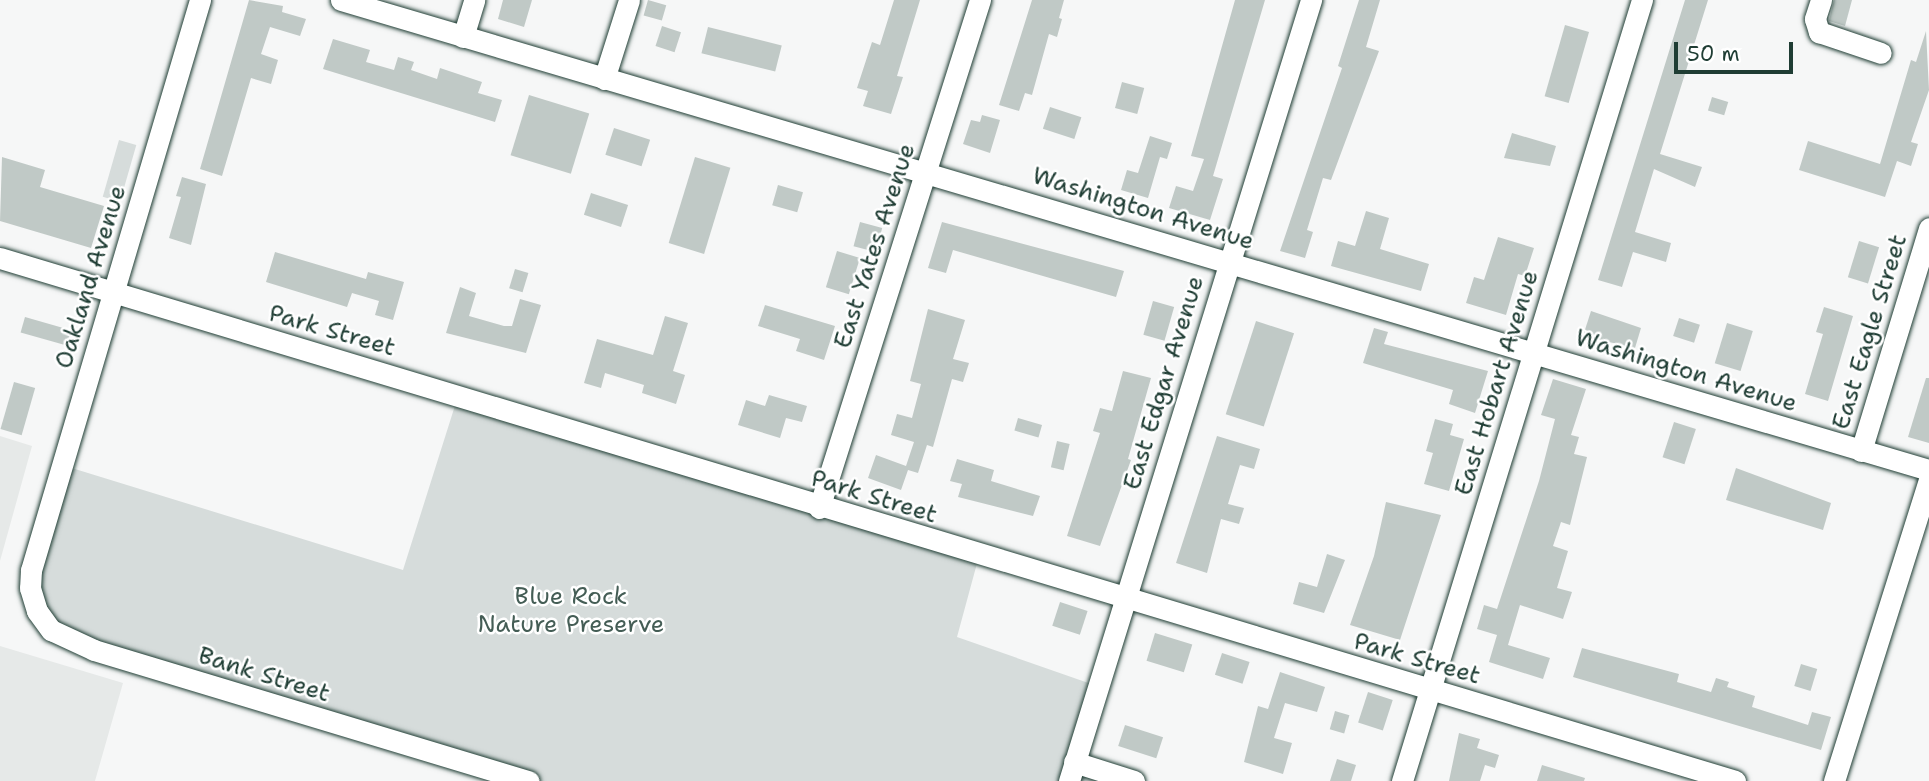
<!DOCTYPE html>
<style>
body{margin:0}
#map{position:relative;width:1929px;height:781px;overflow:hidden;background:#f6f7f7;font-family:"Shantell Sans",sans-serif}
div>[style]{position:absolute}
.built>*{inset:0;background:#e6e9e8}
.green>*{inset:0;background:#d6dcdb;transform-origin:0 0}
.building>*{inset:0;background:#c0c9c6;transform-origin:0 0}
.roads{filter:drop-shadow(0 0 2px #1f3d34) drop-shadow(0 0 2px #1f3d34)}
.minor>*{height:21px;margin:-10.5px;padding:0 10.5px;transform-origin:10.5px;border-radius:10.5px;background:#fff}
span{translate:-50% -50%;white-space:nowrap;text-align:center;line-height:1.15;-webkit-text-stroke:5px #fff;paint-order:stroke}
.street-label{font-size:24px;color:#1f3d34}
.park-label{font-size:24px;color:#445d55}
.scale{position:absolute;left:1674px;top:42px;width:119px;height:32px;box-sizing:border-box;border:4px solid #1f3d34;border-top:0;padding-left:9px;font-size:21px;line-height:24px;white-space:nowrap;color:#1f3d34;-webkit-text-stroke:5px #fff;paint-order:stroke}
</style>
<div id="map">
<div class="built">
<div style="clip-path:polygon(0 436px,32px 446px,0 561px)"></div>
<div style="clip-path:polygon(0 646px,123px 683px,95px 781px,0 781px)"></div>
</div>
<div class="green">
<div style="left:119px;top:140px;width:18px;height:59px;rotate:16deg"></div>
<div style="clip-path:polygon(458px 396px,979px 556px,957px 637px,1097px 686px,1075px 762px,1134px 781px,527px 781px,72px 642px,32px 600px,62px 465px,403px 570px)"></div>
</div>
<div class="building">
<div style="clip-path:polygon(249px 0,283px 6px,282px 12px,306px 19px,300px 36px,270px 27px,261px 54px,278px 60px,271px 84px,251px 78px,222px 176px,200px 169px)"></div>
<div style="clip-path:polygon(503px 0,532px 0,524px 27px,498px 19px)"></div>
<div style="left:648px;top:0;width:19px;height:16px;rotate:16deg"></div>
<div style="clip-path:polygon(894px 0,920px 0,897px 76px,903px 77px,891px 114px,863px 106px,868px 91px,857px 88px,872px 42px,880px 45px)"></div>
<div style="clip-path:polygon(1032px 0,1064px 0,1059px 18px,1062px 19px,1057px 37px,1049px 34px,1032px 95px,1025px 93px,1019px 111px,999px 105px)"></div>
<div style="clip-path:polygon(1235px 0,1265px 0,1213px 176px,1223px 179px,1210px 220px,1169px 208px,1176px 186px,1193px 191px,1204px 159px,1191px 156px)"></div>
<div style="clip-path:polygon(1359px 0,1380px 0,1366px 47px,1379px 51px,1331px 180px,1323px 178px,1307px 230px,1313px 232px,1305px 258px,1280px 251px,1342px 68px,1338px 66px)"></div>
<div style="clip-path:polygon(1685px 0,1708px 0,1660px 154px,1702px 167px,1695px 187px,1654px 169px,1635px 232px,1671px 243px,1666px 262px,1633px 252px,1622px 287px,1598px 280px)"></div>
<div style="clip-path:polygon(1834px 0,1852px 0,1845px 26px,1829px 21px)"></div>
<div style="left:1565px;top:25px;width:25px;height:74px;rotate:16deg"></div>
<div style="left:662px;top:26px;width:20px;height:21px;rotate:18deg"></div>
<div style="left:708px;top:27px;width:76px;height:27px;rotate:14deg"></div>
<div style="clip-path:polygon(1926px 31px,1929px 90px,1911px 142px,1918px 144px,1911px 166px,1897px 161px,1885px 197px,1799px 170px,1808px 141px,1880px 164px,1911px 60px,1916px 62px)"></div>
<div style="clip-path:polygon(333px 39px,370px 50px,366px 62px,394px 70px,398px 57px,414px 62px,411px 70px,437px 79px,440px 68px,482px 82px,478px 93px,502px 100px,495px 122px,323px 69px)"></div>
<div style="left:1122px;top:82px;width:23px;height:27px;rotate:15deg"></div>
<div style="left:529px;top:95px;width:63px;height:63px;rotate:17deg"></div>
<div style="left:1712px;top:97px;width:17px;height:14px;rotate:17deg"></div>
<div style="left:1050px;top:107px;width:33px;height:23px;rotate:18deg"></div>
<div style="clip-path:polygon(982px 115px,1000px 120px,990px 153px,963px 144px,971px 120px,980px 122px)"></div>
<div style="left:614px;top:128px;width:38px;height:28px;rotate:18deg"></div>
<div style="clip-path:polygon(1512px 133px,1556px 146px,1550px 166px,1504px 158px)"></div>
<div style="clip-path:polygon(1150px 136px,1172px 143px,1167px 159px,1160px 157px,1148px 198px,1121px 190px,1127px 170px,1138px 173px)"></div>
<div style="clip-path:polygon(2px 157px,45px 170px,40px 187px,104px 206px,91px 248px,0 221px)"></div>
<div style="left:695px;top:157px;width:37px;height:90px;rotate:17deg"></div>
<div style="clip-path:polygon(182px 177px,206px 184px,191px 245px,169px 238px,181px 197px,176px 196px)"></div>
<div style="left:778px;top:185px;width:26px;height:21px;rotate:16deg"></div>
<div style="left:591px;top:193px;width:39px;height:23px;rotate:18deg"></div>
<div style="clip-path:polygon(1366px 211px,1389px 218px,1380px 249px,1429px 264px,1421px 291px,1331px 266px,1338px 241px,1355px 246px)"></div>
<div style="left:860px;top:222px;width:23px;height:25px;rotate:15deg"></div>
<div style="clip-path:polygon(942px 222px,1124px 271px,1116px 297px,953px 250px,946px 273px,928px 268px)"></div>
<div style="clip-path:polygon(1498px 237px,1534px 248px,1525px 276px,1518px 274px,1506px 315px,1466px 303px,1474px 277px,1484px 280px)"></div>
<div style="left:1859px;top:241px;width:21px;height:38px;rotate:17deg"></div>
<div style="left:837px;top:251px;width:24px;height:38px;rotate:17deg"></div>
<div style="clip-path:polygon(275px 252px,366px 279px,368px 272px,404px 282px,393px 320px,375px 315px,379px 301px,352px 293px,347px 307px,266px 282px)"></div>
<div style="left:515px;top:269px;width:14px;height:20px;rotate:17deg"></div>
<div style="clip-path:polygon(460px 287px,476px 293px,469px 316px,504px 326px,512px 326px,520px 299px,541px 305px,526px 353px,446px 333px)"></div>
<div style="left:1153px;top:301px;width:22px;height:35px;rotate:16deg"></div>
<div style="clip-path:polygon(765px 305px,835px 326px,824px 360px,796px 351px,800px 339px,758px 326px)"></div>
<div style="clip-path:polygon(1824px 307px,1853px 316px,1828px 401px,1805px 394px,1823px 334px,1816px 332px)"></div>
<div style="clip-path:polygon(928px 309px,965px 320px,953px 359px,969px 363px,963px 382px,952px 379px,933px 447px,927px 445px,918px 473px,908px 470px,901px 490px,868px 478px,876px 455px,906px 466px,914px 442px,891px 435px,897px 414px,912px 418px,921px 384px,910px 381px)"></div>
<div style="clip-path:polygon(1591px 311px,1641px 328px,1635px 348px,1583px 336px)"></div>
<div style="clip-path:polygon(665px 316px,688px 323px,673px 371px,685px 375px,676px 404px,642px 393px,644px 385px,605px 373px,601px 388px,584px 383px,597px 339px,653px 355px)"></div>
<div style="left:25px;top:317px;width:48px;height:16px;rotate:16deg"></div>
<div style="left:1679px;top:318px;width:22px;height:19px;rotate:18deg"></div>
<div style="left:1256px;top:321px;width:40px;height:98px;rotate:18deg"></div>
<div style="left:1727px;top:323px;width:27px;height:42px;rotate:17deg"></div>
<div style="clip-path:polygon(1374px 328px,1388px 332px,1384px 344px,1488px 371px,1475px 413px,1449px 404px,1453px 390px,1363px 363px)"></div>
<div style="clip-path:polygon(1123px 371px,1151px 378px,1128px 459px,1131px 460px,1100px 546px,1067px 536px,1100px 433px,1093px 431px,1100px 408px,1112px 411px)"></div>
<div style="clip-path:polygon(1926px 378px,1929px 378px,1929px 443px,1908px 437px)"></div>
<div style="clip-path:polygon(1553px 379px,1586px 389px,1571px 435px,1579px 437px,1574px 454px,1587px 457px,1570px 525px,1561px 522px,1553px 546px,1568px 551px,1557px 588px,1572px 592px,1563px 619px,1520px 605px,1508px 645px,1550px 658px,1543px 679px,1489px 662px,1497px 635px,1477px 629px,1484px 605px,1497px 609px,1539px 481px,1555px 419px,1541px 415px)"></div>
<div style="left:14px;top:382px;width:22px;height:49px;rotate:16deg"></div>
<div style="clip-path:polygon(769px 395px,807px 406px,802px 422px,786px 418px,780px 438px,738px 425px,746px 400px,765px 406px)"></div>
<div style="left:1018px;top:418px;width:25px;height:13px;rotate:16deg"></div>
<div style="clip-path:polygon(1435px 419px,1453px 424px,1450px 435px,1464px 439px,1449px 491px,1424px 484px,1433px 453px,1426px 451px)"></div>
<div style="left:1674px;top:422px;width:23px;height:37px;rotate:18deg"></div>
<div style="clip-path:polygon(1217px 436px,1260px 449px,1254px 469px,1240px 465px,1228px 504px,1244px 508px,1239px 524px,1221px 519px,1207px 573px,1176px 563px)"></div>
<div style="left:1057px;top:441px;width:13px;height:27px;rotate:13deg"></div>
<div style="clip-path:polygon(957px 459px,994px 470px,991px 481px,1040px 496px,1033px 516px,958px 497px,962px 484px,950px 481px)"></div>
<div style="clip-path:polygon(1736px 468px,1831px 503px,1823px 530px,1726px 500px)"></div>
<div style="clip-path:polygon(1386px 502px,1441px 515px,1400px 640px,1350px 625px,1374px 556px)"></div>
<div style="clip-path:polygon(1327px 554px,1345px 560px,1324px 613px,1293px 604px,1299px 582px,1317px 587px)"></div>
<div style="left:1060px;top:602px;width:29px;height:25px;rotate:18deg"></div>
<div style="left:1155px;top:633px;width:39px;height:29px;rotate:17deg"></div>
<div style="clip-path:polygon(1582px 648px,1679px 674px,1677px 682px,1711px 692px,1716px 678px,1729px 682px,1727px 687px,1755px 696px,1752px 707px,1808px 725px,1812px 712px,1831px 717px,1821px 750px,1573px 677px)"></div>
<div style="left:1222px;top:653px;width:29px;height:23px;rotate:18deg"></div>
<div style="left:1801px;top:664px;width:17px;height:23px;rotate:17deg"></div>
<div style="clip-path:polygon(1280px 672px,1325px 687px,1317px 712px,1285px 703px,1274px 738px,1292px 743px,1283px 774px,1244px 762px,1258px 706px,1268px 709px)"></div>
<div style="left:1368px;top:692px;width:26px;height:32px;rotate:18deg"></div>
<div style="left:1335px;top:711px;width:15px;height:19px;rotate:16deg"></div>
<div style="left:1125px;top:725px;width:40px;height:22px;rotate:18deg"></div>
<div style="clip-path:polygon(1459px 733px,1480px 739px,1477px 748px,1499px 755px,1495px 768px,1485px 765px,1480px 781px,1449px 781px)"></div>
<div style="clip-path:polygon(1337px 759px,1356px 765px,1351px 781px,1330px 781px)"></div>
<div style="clip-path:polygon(1542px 765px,1585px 778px,1584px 781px,1537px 781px)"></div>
</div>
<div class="roads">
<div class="minor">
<div style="left:200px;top:0;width:595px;rotate:106.51deg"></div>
<div style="left:31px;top:570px;width:18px;rotate:93deg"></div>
<div style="left:30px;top:588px;width:24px;rotate:73deg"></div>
<div style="left:37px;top:611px;width:24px;rotate:54deg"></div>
<div style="left:51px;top:630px;width:47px;rotate:24.9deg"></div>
<div style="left:94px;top:650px;width:454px;rotate:16.8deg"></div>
<div style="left:341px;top:0;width:1656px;rotate:16.49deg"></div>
<div style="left:1821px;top:0;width:20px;rotate:108deg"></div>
<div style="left:1815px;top:19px;width:14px;rotate:73deg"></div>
<div style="left:1819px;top:32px;width:65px;rotate:18.7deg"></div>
<div style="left:463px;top:37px;width:39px;rotate:-73deg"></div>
<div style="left:604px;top:79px;width:83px;rotate:-72.4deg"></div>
<div style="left:0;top:258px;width:1812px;rotate:16.77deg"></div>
<div style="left:1861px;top:451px;width:233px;rotate:-73deg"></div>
<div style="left:819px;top:508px;width:533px;rotate:-72.42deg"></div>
<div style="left:1074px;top:762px;width:63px;rotate:17.6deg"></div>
<div style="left:1069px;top:781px;width:818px;rotate:-72.78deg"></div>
<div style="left:1402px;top:781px;width:817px;rotate:-72.92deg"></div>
<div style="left:1834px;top:781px;width:317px;rotate:-72.5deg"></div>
</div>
</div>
<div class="street-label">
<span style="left:1143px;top:209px;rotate:17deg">Washington Avenue</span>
<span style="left:875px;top:246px;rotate:-72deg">East Yates Avenue</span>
<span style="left:91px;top:277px;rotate:-73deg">Oakland Avenue</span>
<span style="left:332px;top:331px;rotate:16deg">Park Street</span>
<span style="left:1870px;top:332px;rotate:-73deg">East Eagle Street</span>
<span style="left:1686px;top:371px;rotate:17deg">Washington Avenue</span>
<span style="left:1164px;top:383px;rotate:-73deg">East Edgar Avenue</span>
<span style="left:1497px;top:383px;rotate:-73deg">East Hobart Avenue</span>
<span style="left:874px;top:497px;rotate:17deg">Park Street</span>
<span style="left:1417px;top:659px;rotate:16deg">Park Street</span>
<span style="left:264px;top:675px;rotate:17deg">Bank Street</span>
</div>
<div class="park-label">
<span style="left:571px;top:611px">Blue Rock<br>Nature Preserve</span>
</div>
<div class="scale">50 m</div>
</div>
